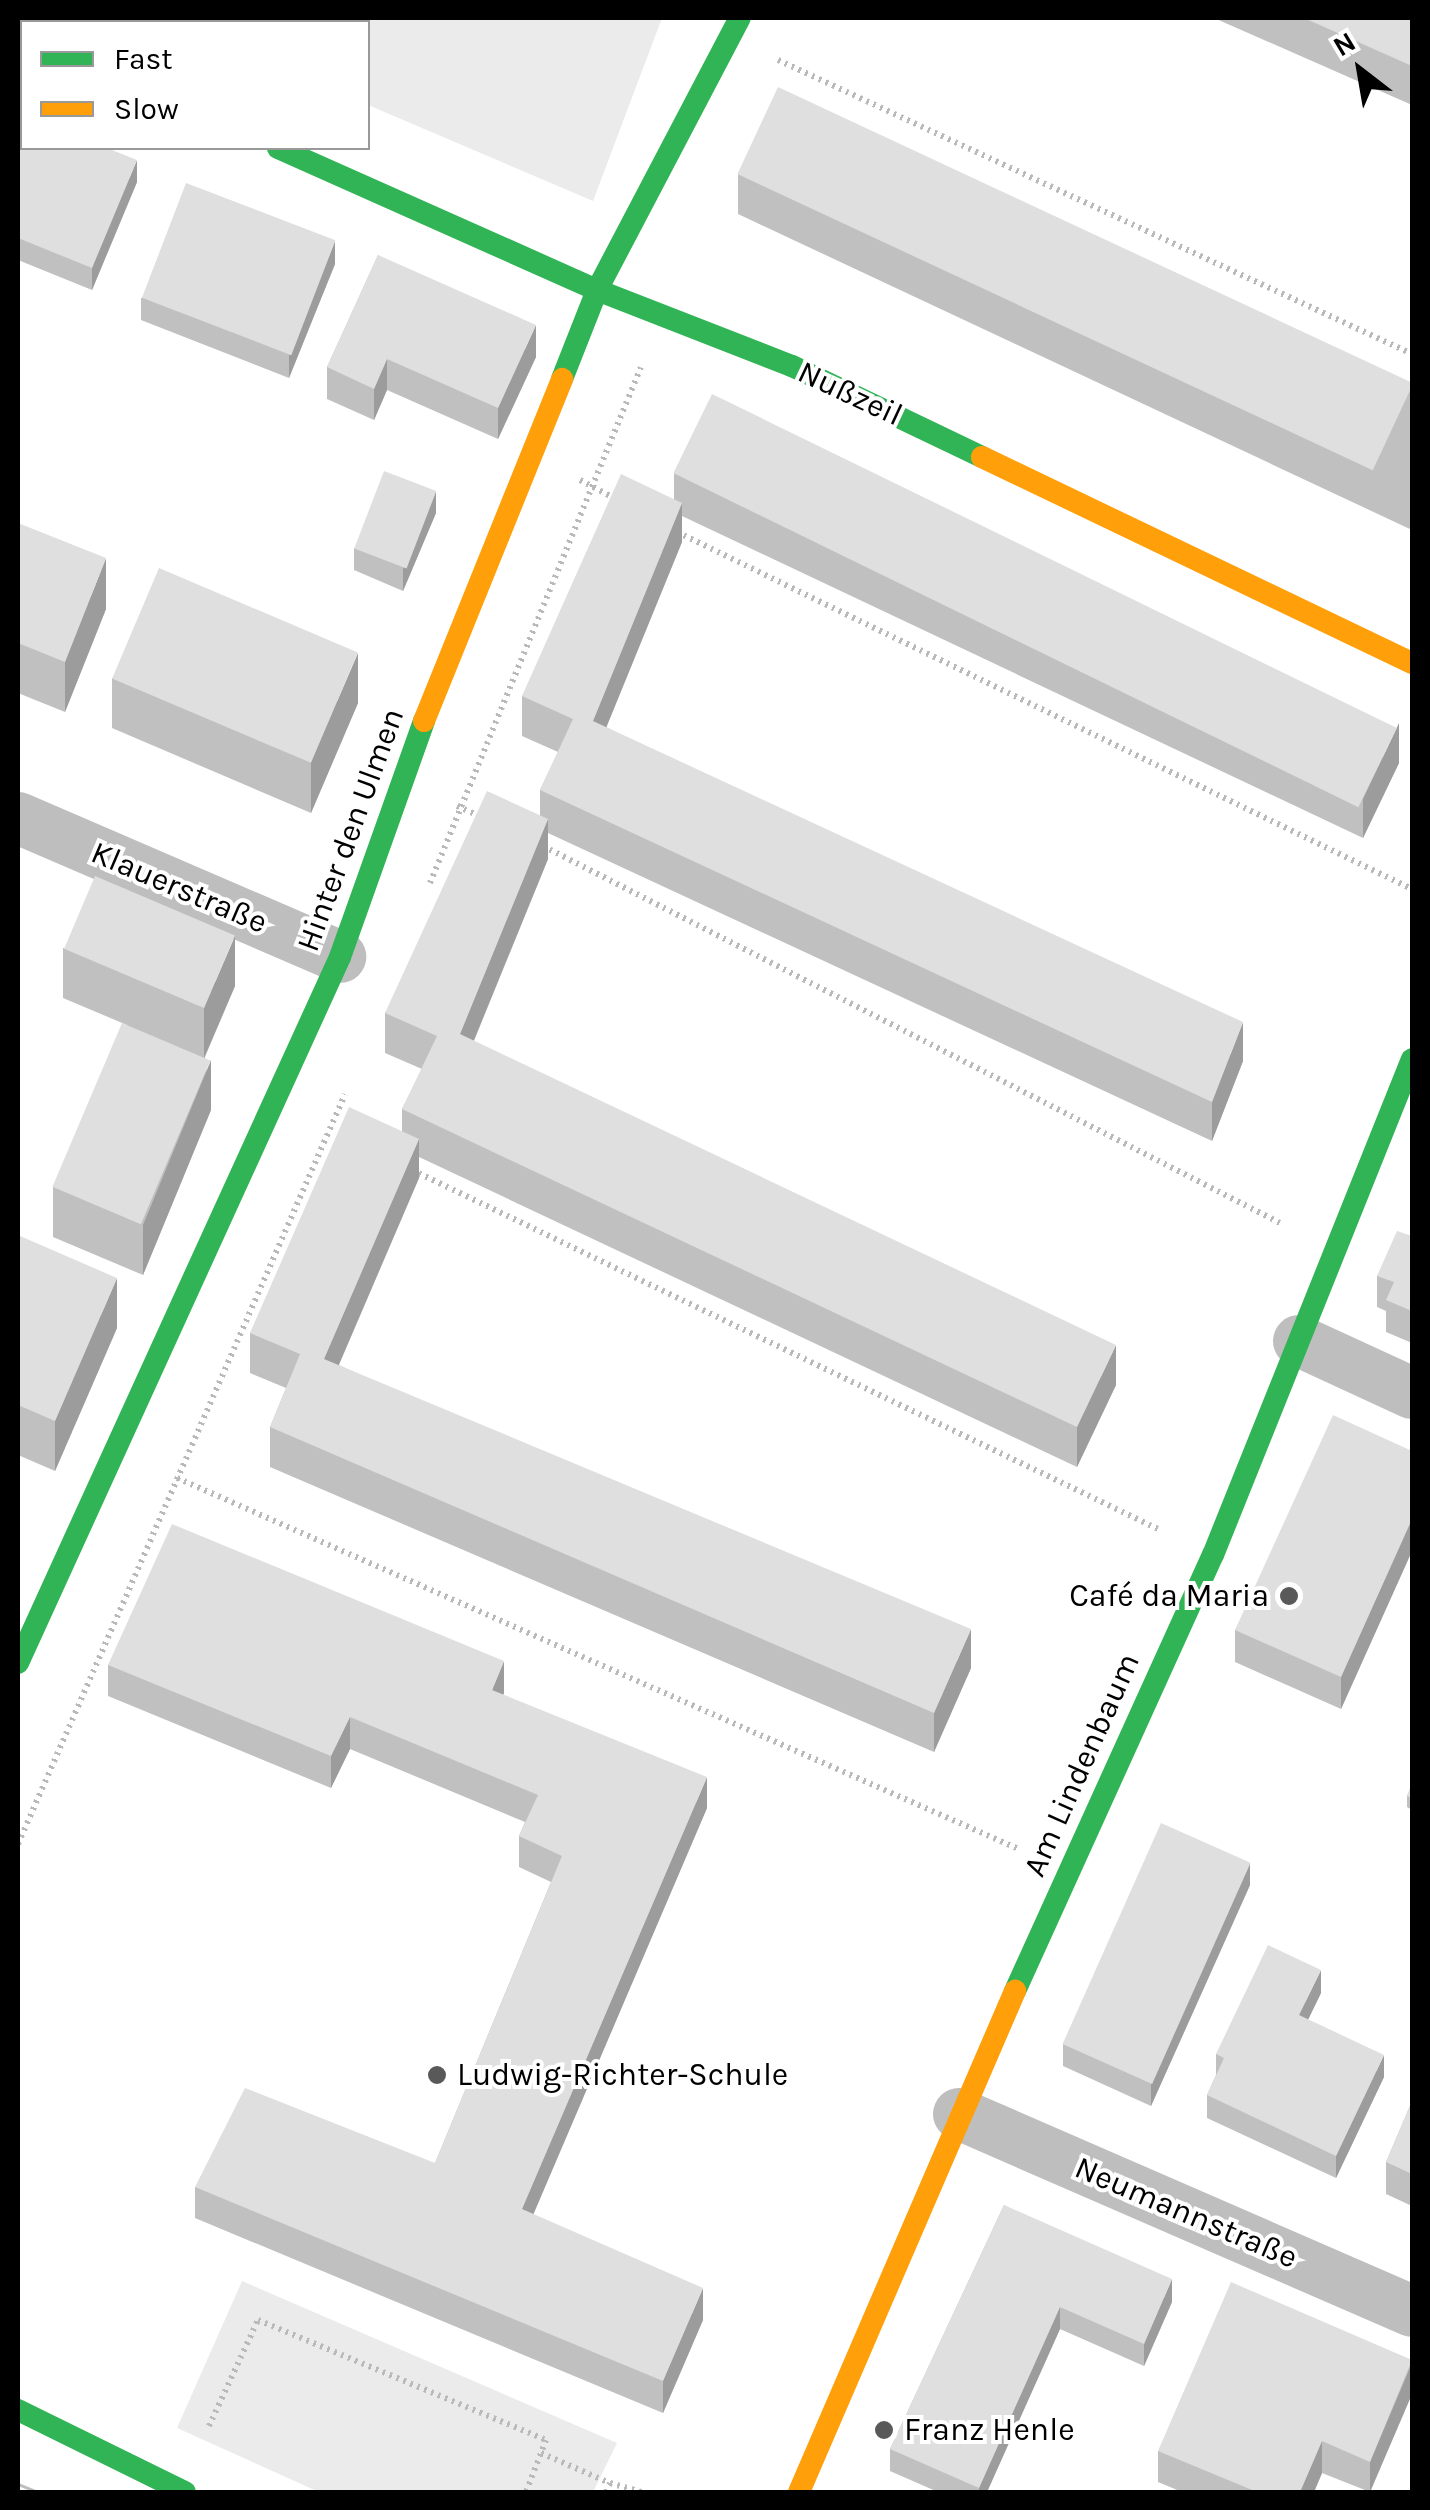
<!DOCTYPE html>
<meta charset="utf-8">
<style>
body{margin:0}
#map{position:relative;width:1430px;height:2510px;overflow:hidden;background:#fff;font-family:Karla,sans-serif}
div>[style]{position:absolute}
.green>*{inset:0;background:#ebebeb}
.path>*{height:6px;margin-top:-3px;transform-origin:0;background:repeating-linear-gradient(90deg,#b9b9b9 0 2.5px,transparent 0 7.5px)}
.street>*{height:52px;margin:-26px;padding:0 26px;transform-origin:26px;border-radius:26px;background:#bebebe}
.fast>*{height:22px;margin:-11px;padding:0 11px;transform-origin:11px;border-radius:11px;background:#30b455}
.slow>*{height:22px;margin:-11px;padding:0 11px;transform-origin:11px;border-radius:11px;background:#ff9f0a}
.tram>*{height:2.5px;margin:-1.25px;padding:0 1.25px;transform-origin:1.25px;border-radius:1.25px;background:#bebebe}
.wall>*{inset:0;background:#c0c0c0}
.shaded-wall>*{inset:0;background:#9c9c9c}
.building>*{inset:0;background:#dfdfdf;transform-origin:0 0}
.dots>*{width:28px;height:28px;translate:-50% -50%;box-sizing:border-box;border:5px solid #fff;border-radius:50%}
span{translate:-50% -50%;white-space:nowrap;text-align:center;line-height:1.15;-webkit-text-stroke:8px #fff;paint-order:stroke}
.street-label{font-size:32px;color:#000}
.poi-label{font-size:32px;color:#000}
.right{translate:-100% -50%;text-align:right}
.left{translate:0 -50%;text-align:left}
.frame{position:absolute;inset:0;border:20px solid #000;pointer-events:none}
.legend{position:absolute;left:20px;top:20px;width:350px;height:130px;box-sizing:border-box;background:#fff;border:2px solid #999;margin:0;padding:12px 18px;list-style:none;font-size:30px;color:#000}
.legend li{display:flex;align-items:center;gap:20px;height:50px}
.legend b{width:50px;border:2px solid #999}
.north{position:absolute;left:1310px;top:20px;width:100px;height:100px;-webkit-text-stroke:8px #fff;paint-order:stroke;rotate:329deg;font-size:28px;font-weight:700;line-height:40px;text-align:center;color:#000}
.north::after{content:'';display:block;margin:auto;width:35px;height:45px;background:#000;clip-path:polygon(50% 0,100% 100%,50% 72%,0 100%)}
</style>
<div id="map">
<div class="green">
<div style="clip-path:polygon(162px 18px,662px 18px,593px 201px,368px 105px,368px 22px)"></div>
<div style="clip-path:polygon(242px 2281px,617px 2443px,593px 2492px,319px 2492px,177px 2428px)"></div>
</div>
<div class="path">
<div style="left:778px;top:60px;width:699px;rotate:24.88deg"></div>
<div style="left:580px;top:480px;width:43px;rotate:27.8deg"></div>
<div style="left:677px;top:532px;width:817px;rotate:25.91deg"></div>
<div style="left:457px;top:806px;width:27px;rotate:24deg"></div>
<div style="left:543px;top:846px;width:832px;rotate:27.09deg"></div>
<div style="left:430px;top:883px;width:557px;rotate:-67.76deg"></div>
<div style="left:412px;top:1170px;width:832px;rotate:25.7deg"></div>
<div style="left:177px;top:1478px;width:922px;rotate:23.79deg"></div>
<div style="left:18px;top:1844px;width:818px;rotate:-66.44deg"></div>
<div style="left:209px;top:2426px;width:117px;rotate:-65.2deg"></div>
<div style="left:258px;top:2320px;width:312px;rotate:22.6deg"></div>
<div style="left:546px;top:2440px;width:56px;rotate:111deg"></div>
<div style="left:541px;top:2453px;width:75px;rotate:23.5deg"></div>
<div style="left:606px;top:2492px;width:10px;rotate:-66deg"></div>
<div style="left:610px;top:2483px;width:33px;rotate:16deg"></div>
</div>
<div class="street">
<div style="left:18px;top:35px;width:4px;rotate:27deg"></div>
<div style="left:18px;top:818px;width:351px;rotate:23.3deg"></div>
<div style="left:1299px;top:1341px;width:124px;rotate:24.7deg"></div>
<div style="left:959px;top:2114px;width:494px;rotate:23.5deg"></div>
</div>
<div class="fast">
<div style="left:278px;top:148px;width:349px;rotate:24deg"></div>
<div style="left:597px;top:290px;width:209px;rotate:21.3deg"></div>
<div style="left:792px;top:366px;width:211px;rotate:25.6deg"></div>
<div style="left:562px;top:379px;width:96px;rotate:-68.5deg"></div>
<div style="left:597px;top:290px;width:307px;rotate:-62.3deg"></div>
<div style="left:18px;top:1663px;width:776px;rotate:-65.48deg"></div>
<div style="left:340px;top:957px;width:251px;rotate:-70.4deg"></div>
<div style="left:1015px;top:1991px;width:479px;rotate:-65.6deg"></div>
<div style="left:1213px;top:1555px;width:534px;rotate:-68.14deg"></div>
<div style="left:18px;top:2410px;width:186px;rotate:26.2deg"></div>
</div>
<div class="slow">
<div style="left:982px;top:457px;width:477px;rotate:25.6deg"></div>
<div style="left:424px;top:721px;width:369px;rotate:-68deg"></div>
<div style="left:799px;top:2492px;width:546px;rotate:-66.68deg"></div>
</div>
<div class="tram">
<div style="left:18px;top:2484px;width:22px;rotate:22deg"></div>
</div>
<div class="wall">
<div style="clip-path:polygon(1214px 18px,1412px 18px,1412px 105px)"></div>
<div style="clip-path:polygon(18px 111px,137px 182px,92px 290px,18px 260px)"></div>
<div style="clip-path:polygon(738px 174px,1412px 386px,1412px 530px,738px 214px)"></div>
<div style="clip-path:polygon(378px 255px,536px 357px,498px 439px,387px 390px,374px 420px,327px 399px,327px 367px)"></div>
<div style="clip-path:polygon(335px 264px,289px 378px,141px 320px,141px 298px)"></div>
<div style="clip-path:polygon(674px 473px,1399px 763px,1363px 838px,682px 516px,682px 542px,606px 727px,1243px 1061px,1212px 1141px,548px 833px,548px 859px,474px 1041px,1116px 1385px,1077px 1467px,419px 1157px,419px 1178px,339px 1365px,971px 1668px,934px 1752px,270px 1467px,270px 1427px,286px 1388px,250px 1373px,250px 1333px,402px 1131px,402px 1109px,422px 1069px,385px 1053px,385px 1013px,540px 816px,540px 790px,558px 752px,522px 736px,522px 696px,674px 499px)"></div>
<div style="clip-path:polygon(436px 513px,403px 591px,354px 570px,354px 548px)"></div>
<div style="clip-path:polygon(18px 523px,106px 609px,65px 712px,18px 693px)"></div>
<div style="clip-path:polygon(112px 678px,358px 703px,311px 813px,112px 728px)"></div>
<div style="clip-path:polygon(63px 948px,235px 986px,205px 1057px,211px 1110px,143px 1275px,53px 1237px,53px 1187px,127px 1025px,63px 998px)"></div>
<div style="clip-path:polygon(1412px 1236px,1412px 1343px,1386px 1332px,1386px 1311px,1377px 1307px,1377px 1276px)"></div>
<div style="clip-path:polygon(18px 1243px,117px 1328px,55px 1471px,18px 1455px)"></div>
<div style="clip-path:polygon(1412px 1451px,1412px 1551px,1341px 1709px,1235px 1662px,1235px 1630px)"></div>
<div style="clip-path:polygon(108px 1665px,504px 1693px,503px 1695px,707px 1808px,533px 2214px,703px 2320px,663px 2413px,195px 2218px,195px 2187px,435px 2163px,551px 1882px,519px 1867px,519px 1836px,525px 1822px,350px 1749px,331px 1788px,108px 1696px)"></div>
<div style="clip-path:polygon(1412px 1784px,1412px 1810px,1407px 1807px,1407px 1796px)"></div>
<div style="clip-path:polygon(1250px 1885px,1151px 2106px,1063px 2066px,1063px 2044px)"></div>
<div style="clip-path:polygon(1321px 1993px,1308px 2020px,1384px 2077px,1336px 2178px,1207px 2118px,1207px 2095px,1216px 2075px,1216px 2054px)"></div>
<div style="clip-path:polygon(1412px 2101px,1412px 2206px,1386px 2194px,1386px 2162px)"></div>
<div style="clip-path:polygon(1004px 2205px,1172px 2302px,1144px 2366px,1060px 2329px,987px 2492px,938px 2492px,890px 2471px,890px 2449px)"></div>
<div style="clip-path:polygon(1412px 2360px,1412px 2394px,1370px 2492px,1322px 2473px,1314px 2492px,1182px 2492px,1158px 2482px,1158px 2451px)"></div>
</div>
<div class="shaded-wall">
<div style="clip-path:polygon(137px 160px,137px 182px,92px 290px,92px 268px)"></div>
<div style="clip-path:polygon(335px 241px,335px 264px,289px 378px,289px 356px)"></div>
<div style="clip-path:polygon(536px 325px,536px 357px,498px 439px,498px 408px)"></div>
<div style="clip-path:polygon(387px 359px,387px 390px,374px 420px,374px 389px)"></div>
<div style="clip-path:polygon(436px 491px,436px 513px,403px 591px,403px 569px)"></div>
<div style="clip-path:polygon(682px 503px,682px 542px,593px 760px,593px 721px)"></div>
<div style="clip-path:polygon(106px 558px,106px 609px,65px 712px,65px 662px)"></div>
<div style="clip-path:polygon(358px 653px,358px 703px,311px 813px,311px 762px)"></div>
<div style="clip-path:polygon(1399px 723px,1399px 763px,1363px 838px,1363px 799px)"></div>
<div style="clip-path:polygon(548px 819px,548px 859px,460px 1074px,460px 1034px)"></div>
<div style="clip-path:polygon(235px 936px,235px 986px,204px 1058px,204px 1008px)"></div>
<div style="clip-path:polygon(1243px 1022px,1243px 1061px,1212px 1141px,1212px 1102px)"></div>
<div style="clip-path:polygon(211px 1060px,211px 1110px,143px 1275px,143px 1225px)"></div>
<div style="clip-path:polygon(419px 1139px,419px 1178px,324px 1399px,324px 1359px)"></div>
<div style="clip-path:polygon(117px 1278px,117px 1328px,55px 1471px,55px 1421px)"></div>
<div style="clip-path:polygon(1116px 1345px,1116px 1385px,1077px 1467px,1077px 1427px)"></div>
<div style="clip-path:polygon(1412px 1519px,1412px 1551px,1341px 1709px,1341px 1677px)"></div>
<div style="clip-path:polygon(971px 1629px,971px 1668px,934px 1752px,934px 1713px)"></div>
<div style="clip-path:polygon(504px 1661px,504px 1693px,492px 1722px,492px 1690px)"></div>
<div style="clip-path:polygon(350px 1717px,350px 1749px,331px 1788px,331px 1756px)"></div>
<div style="clip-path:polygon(707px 1777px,707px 1808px,522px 2241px,522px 2209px)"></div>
<div style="clip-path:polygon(1250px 1863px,1250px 1885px,1151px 2106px,1151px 2083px)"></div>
<div style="clip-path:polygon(1321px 1970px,1321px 1993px,1299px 2038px,1299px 2015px)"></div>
<div style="clip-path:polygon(1384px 2055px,1384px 2077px,1336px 2178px,1336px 2156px)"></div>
<div style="clip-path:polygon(1172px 2279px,1172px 2302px,1144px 2366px,1144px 2344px)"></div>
<div style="clip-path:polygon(703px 2288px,703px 2320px,663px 2413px,663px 2381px)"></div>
<div style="clip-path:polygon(1060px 2307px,1060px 2329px,987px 2492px,979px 2492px,979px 2488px)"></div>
<div style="clip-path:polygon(1412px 2363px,1412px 2394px,1370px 2492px,1370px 2462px)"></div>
<div style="clip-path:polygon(1322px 2441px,1322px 2473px,1314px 2492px,1300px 2492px)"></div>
</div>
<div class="building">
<div style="clip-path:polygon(1304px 18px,1412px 18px,1412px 66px)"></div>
<div style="left:778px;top:87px;width:701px;height:96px;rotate:25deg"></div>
<div style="clip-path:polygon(18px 111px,22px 113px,22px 148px,107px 148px,137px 160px,92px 268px,18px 238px)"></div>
<div style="left:186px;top:183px;width:160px;height:123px;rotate:21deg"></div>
<div style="clip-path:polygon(378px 255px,536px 325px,498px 408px,387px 359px,374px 389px,327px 367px)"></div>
<div style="left:712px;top:394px;width:762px;height:88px;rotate:26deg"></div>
<div style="left:384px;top:471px;width:56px;height:83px;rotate:21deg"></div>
<div style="clip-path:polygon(621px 474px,682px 503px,593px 721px,1243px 1022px,1212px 1102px,540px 790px,573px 719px,522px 696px)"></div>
<div style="clip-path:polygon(18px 523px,106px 558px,65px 662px,18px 643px)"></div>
<div style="left:159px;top:568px;width:216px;height:120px;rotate:23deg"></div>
<div style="clip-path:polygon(487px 791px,548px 819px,460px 1034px,1116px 1345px,1077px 1427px,402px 1109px,437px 1036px,385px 1013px)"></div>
<div style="left:95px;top:876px;width:152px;height:79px;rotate:23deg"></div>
<div style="left:122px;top:1023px;width:96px;height:178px;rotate:23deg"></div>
<div style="clip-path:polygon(349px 1107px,419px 1139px,324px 1359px,971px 1629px,934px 1713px,270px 1427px,300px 1354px,250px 1333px)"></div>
<div style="clip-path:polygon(1397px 1231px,1412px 1236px,1412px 1311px,1386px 1300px,1394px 1282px,1377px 1276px)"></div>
<div style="clip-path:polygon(20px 1236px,117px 1278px,55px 1421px,18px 1405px,18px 1243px)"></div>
<div style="clip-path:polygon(1333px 1415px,1412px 1451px,1412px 1519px,1341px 1677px,1235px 1630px)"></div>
<div style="clip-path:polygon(172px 1524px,504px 1661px,492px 1690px,707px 1777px,522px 2209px,703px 2288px,663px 2381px,195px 2187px,245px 2088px,435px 2163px,562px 1856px,519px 1836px,538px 1795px,350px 1717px,331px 1756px,108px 1665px)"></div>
<div style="clip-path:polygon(1412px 1784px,1412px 1798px,1407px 1796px)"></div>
<div style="left:1161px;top:1823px;width:98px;height:242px;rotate:24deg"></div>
<div style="clip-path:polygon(1268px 1945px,1321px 1970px,1299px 2015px,1384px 2055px,1336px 2156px,1207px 2095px,1224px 2058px,1216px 2054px)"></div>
<div style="clip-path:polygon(1412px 2101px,1412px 2174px,1386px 2162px)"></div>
<div style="clip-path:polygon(1004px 2205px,1172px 2279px,1144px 2344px,1060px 2307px,979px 2488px,890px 2449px)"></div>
<div style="clip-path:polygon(1231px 2282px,1412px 2360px,1370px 2462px,1322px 2441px,1300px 2492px,1257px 2492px,1158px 2451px)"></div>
</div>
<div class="dots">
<div style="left:1289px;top:1596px;background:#595959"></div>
<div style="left:437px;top:2075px;background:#595959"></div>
<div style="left:884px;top:2430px;background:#595959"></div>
</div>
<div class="street-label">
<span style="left:850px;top:394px;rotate:25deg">Nußzeil</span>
<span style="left:351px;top:830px;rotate:-70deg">Hinter den Ulmen</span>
<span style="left:179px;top:888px;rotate:23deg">Klauerstraße</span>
<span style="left:1082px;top:1765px;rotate:-66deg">Am Lindenbaum</span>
<span style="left:1186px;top:2213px;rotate:23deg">Neumannstraße</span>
</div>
<div class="poi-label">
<span class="right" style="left:1269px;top:1596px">Café da Maria</span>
<span class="left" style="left:457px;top:2075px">Ludwig-Richter-Schule</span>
<span class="left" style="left:904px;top:2430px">Franz Henle</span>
</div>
<div class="frame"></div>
<ul class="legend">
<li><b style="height:12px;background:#30b455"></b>Fast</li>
<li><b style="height:12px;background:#ff9f0a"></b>Slow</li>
</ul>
<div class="north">N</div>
</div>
